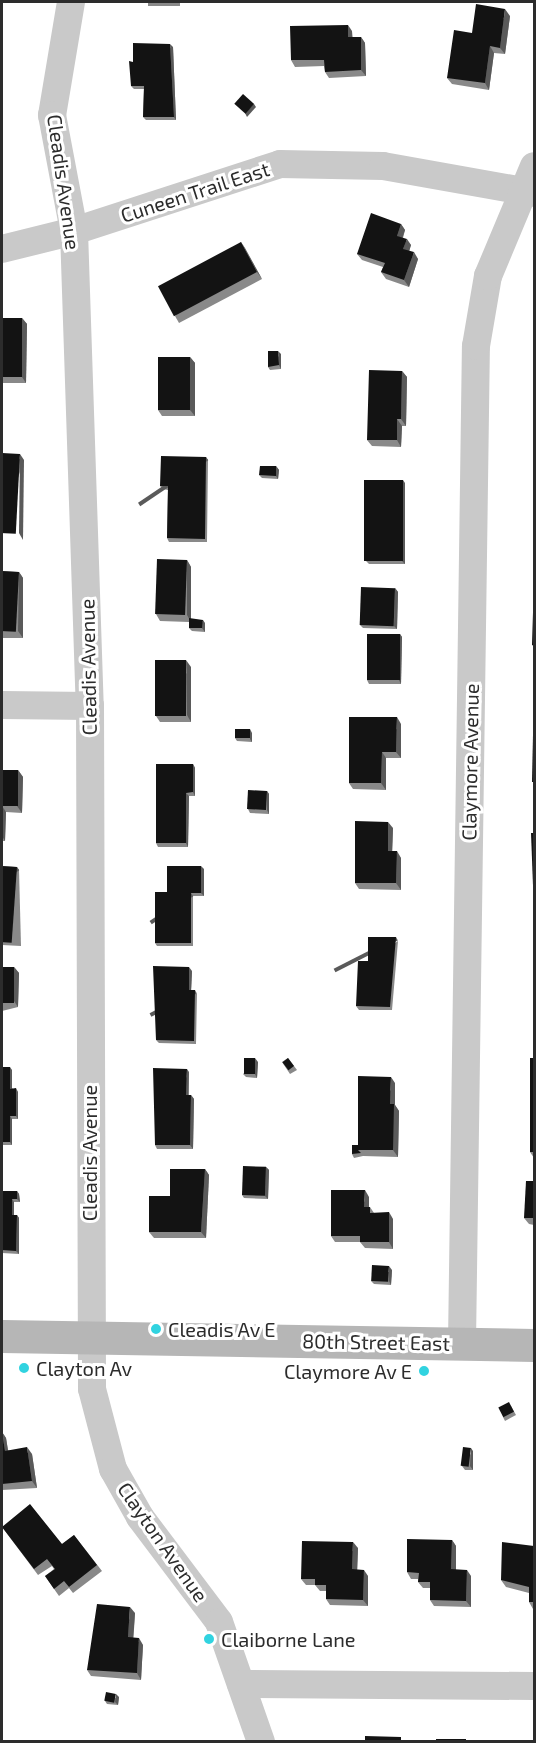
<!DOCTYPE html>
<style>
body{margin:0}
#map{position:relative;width:536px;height:1743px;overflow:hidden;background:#fff;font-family:"Exo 2",sans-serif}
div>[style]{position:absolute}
.street>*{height:28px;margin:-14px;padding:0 14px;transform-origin:14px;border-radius:14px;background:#c9c9c9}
.secondary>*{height:33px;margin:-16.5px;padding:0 16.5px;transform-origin:16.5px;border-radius:16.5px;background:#b6b6b6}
.wall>*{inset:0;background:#898989;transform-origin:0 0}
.shaded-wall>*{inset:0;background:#5a5a5a;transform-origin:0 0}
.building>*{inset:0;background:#131313;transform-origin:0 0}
.dots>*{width:16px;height:16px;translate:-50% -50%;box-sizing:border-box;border:3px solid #fff;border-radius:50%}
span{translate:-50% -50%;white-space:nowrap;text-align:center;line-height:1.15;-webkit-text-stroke:6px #fff;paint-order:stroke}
.street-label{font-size:20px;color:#2c2c2c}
.poi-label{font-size:20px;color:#2c2c2c}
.left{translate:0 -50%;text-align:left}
.right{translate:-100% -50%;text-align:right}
.frame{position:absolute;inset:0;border:3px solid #2c2c2c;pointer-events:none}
</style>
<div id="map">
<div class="street">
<div style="left:71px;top:2px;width:115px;rotate:99.5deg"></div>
<div style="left:52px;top:115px;width:118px;rotate:79.3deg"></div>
<div style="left:74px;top:231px;width:475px;rotate:88.1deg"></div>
<div style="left:90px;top:706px;width:683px;rotate:89.83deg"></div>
<div style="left:92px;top:1389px;width:83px;rotate:75.3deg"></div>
<div style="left:113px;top:1469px;width:55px;rotate:60.6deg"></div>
<div style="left:140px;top:1517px;width:131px;rotate:53deg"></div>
<div style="left:219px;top:1622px;width:127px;rotate:70.7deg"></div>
<div style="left:2px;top:249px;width:74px;rotate:-14deg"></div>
<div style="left:74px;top:231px;width:217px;rotate:-18deg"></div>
<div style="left:280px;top:164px;width:103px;rotate:1.1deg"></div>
<div style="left:383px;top:166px;width:153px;rotate:10.1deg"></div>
<div style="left:2px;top:705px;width:88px;rotate:0.7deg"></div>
<div style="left:462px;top:1343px;width:997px;rotate:-89.2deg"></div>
<div style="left:476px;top:346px;width:71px;rotate:-80.3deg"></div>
<div style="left:488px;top:276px;width:119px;rotate:-67.3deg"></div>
<div style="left:241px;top:1684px;width:293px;rotate:0.4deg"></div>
</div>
<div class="secondary">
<div style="left:2px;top:1336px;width:532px;rotate:0.97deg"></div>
</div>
<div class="wall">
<div style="left:148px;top:2px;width:32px;height:4px"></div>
<div style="clip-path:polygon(510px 16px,505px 54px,494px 53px,489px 90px,452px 84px,447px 78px,472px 33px)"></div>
<div style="clip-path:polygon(352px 31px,352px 37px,361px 37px,365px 43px,366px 76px,329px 78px,325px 72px,324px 66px,295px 67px,291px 60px)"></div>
<div style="clip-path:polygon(173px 47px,176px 120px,146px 120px,143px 117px,144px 89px,134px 89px,131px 86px,133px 62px)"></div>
<div style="clip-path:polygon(401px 224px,405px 230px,403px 238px,411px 245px,409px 251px,418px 259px,409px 287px,386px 279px,381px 272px,383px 267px,362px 260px,357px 254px)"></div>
<div style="clip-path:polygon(241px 242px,262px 279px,179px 323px,175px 316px)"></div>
<div style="clip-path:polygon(2px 318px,22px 318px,27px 324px,26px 383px,2px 383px)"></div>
<div style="clip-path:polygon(281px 354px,281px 369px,270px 370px,268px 367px)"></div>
<div style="clip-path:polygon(190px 357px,195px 363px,195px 416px,162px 416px,158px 410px)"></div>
<div style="clip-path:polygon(402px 371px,407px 377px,406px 426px,402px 426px,401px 447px,372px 446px,367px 440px)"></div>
<div style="left:2px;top:453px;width:23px;height:86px;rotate:18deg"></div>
<div style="clip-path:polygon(206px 457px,208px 460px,207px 542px,169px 542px,167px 538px,168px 490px,163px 489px,160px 486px)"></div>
<div style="clip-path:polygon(276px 466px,279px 470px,278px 479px,262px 478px,259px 475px)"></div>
<div style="clip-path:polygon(405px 483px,405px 564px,369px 564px,366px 561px)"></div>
<div style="clip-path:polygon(187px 560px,191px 567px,191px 619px,205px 623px,205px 632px,192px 631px,189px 628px,189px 622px,160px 621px,156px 614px)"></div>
<div style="clip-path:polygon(2px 571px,19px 572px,23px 578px,23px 638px,2px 638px)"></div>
<div style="clip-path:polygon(395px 588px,398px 592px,397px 629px,363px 628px,360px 625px)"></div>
<div style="clip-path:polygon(400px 634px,402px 637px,401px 684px,369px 684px,367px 680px)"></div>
<div style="clip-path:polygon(191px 667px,191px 722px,160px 722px,156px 716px)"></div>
<div style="clip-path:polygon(401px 724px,401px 758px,386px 758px,386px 790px,353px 789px,349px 783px)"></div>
<div style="clip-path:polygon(252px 733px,252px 742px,237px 741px,235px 738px)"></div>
<div style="clip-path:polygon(193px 764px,195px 768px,195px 796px,189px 796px,188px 847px,158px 847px,156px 843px)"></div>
<div style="clip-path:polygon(2px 770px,18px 770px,23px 777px,22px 813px,6px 812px,5px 841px,2px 841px)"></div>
<div style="clip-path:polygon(267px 791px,269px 794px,269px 814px,250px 813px,248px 809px)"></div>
<div style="clip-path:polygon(393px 828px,392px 851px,401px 858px,401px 890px,359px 889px,355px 883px)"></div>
<div style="clip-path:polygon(2px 866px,17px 867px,19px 870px,21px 946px,2px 945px)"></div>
<div style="clip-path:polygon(204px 869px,204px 896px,193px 896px,193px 946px,157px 946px,155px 943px,167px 892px)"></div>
<div style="clip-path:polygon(398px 941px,392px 1010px,359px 1010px,356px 1006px,368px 961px)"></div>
<div style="clip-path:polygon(2px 967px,14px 967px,19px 973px,18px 1007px,2px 1011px)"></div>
<div style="clip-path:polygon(192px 971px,191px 990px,197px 994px,196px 1044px,159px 1043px,156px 1040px)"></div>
<div style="clip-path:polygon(288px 1058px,297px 1070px,290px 1074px,282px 1062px)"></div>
<div style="clip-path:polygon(534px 1058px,534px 1158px,530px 1152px)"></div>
<div style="clip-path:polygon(258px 1062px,257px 1078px,246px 1077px,243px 1074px)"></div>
<div style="clip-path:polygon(2px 1067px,12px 1070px,12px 1088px,18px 1092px,18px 1119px,12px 1119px,12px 1145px,2px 1145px)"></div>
<div style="clip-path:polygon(189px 1072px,189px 1095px,191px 1095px,194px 1099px,193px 1149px,157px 1149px,155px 1145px)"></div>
<div style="clip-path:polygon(395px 1083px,395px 1105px,399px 1111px,398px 1157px,363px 1156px,354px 1158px,352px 1154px,358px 1145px)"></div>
<div style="clip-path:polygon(266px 1167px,269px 1170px,268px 1199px,244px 1198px,242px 1195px)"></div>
<div style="clip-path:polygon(205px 1169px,209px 1175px,206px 1238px,154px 1238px,149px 1232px)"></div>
<div style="clip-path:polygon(534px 1181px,534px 1225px,529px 1224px,524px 1218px)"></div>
<div style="clip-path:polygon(2px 1191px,17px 1191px,19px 1194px,20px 1202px,14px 1202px,14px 1215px,17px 1215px,19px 1218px,19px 1254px,2px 1253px)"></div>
<div style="clip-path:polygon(369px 1197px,369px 1207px,370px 1207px,374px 1213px,393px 1219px,393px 1249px,365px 1248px,360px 1242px,335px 1242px,331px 1236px)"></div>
<div style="clip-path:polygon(392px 1270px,391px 1285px,374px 1284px,371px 1281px)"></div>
<div style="clip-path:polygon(511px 1406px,516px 1415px,505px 1421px,503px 1417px)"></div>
<div style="clip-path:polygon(2px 1432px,6px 1438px,8px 1450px,32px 1454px,37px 1488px,2px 1490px)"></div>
<div style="clip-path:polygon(473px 1451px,473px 1470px,465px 1470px,462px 1466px)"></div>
<div style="clip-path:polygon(2px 1527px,62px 1544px,74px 1535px,102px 1571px,73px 1593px,69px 1588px,59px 1596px,45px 1576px,54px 1569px,52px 1566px,38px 1575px)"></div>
<div style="clip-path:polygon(452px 1540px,456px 1546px,456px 1570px,471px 1576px,471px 1607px,434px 1606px,430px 1600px,430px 1588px,423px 1588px,418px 1582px,418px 1579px,411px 1579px,407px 1572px)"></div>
<div style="clip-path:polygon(534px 1546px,534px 1609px,533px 1609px,529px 1602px,529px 1593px,506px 1587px,501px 1580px)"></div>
<div style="clip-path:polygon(358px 1548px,357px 1570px,368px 1576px,368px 1606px,330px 1605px,326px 1599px,326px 1591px,320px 1591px,315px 1585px,306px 1585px,301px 1579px)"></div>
<div style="clip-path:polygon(135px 1613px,133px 1638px,143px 1645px,141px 1680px,91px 1676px,87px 1670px)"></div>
<div style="clip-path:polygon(119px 1697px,118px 1705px,107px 1704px,105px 1701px)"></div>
</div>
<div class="shaded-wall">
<div style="clip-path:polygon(505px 9px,510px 16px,505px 54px,500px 48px)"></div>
<div style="clip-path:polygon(348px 25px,352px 31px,353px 43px,348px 37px)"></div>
<div style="clip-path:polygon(361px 37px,365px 43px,366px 76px,361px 70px)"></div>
<div style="clip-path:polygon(170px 44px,173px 47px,176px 120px,174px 117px)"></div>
<div style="clip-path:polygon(490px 46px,494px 53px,489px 90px,485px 83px)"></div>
<div style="clip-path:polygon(254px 104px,256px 107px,247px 117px,245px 113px)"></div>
<div style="clip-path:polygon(401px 224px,405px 230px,401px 242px,397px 236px)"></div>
<div style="clip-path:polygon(407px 239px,411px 245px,408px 255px,403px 249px)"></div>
<div style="clip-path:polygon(241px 242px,245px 248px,262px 279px,257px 272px)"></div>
<div style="clip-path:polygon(414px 252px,418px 259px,409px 287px,404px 280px)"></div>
<div style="clip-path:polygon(22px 318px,27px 324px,26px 383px,22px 377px)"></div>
<div style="clip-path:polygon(278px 351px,281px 354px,281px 369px,279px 365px)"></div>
<div style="clip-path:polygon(190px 357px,195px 363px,195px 416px,190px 410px)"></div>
<div style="clip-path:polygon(402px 371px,407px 377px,406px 426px,401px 419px)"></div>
<div style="clip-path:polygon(397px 419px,402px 426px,401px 447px,397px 440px)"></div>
<div style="clip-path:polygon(20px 454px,24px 460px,23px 540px,19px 533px)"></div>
<div style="left:206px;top:457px;width:4px;height:82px;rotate:56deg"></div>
<div style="clip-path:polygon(276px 466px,279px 470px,278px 479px,276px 476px)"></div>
<div style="clip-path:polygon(403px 480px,405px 483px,405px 564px,402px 561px)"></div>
<div style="clip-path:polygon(187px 560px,191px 567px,191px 622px,187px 615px)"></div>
<div style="clip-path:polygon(19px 572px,23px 578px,23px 638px,18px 631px)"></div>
<div style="clip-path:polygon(395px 588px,398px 592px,397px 629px,394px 626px)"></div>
<div style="clip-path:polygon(203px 620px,205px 623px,205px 632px,202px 628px)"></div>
<div style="clip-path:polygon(400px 634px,402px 637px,401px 684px,399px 680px)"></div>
<div style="clip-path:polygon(186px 660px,191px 667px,191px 722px,187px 715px)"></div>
<div style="clip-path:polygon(397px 717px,401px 724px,401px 758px,396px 752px)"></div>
<div style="clip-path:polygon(250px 729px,252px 733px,252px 742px,250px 739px)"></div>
<div style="clip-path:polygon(382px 752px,386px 758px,386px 790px,381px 783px)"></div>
<div style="clip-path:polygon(193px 764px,195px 768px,195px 796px,193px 792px)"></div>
<div style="clip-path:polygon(18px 770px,23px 777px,22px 813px,17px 806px)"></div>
<div style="clip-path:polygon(267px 791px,269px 794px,269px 814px,267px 810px)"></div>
<div style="clip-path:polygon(186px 793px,189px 796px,188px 847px,186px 843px)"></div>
<div style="clip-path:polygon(2px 806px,6px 812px,5px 841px,2px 836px)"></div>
<div style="clip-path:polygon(388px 822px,393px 828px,392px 858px,388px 851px)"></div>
<div style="clip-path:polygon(397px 851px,401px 858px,401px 890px,396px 883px)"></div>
<div style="clip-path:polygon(201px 866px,204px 869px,204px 896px,201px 893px)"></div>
<div style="left:17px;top:867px;width:4px;height:75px;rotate:56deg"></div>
<div style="left:191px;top:893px;width:4px;height:50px;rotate:56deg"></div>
<div style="left:396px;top:937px;width:4px;height:70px;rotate:63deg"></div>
<div style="clip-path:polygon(14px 967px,19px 973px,18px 1007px,14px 1001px)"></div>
<div style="clip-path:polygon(189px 967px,192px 971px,191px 994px,189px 990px)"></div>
<div style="left:195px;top:990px;width:4px;height:51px;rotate:63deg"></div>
<div style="clip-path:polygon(255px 1058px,258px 1062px,257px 1078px,255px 1074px)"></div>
<div style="clip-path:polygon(10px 1067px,12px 1070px,12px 1092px,10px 1089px)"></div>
<div style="clip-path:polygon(187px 1069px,189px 1072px,188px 1098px,186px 1095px)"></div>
<div style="clip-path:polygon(391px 1077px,395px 1083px,395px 1105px,399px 1111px,398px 1157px,393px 1150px,390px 1104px)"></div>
<div style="clip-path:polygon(16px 1088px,18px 1092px,18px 1119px,16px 1116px)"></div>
<div style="clip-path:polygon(191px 1095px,194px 1099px,193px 1149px,190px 1145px)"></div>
<div style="clip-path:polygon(10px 1116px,12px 1119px,12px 1145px,10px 1142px)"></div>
<div style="clip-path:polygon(266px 1167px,269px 1170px,268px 1199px,265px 1196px)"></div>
<div style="clip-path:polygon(205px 1169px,209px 1175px,206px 1238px,201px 1232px)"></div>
<div style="clip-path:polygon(365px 1190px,369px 1197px,369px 1213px,364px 1207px)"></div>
<div style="clip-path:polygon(17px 1191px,19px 1194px,20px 1202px,17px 1199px)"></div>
<div style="clip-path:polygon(12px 1199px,14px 1202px,14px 1218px,12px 1215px)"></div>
<div style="clip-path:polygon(389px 1212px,393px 1219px,393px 1249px,389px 1242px)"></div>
<div style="clip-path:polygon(17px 1215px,19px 1218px,19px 1254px,16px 1251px)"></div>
<div style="clip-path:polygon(389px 1266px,392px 1270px,391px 1285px,389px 1281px)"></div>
<div style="clip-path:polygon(2px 1432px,6px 1438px,9px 1457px,5px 1451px)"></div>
<div style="clip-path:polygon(27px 1447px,32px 1454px,37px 1488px,32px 1481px)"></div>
<div style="clip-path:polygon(471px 1448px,473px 1451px,473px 1470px,470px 1466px)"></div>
<div style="clip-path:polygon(452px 1540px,456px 1546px,456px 1576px,451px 1569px)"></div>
<div style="clip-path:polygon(353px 1542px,358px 1548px,357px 1576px,352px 1569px)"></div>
<div style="clip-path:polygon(364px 1570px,368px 1576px,368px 1606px,363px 1600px)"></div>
<div style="clip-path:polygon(467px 1570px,471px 1576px,471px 1607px,466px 1601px)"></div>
<div style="clip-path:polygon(130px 1607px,135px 1613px,133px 1644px,128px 1637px)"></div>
<div style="clip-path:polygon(139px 1638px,143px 1645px,141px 1680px,137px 1673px)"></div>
<div style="clip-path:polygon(116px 1694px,119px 1697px,118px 1705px,115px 1702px)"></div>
</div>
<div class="building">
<div style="clip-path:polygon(476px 4px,505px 9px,500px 48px,490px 46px,485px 83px,447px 78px,454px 30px,472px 33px)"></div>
<div style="clip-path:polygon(348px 25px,348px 37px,361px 37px,361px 70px,325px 72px,324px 60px,291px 60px,290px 26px)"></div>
<div style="clip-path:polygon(133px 43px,170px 44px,174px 117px,143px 117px,144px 86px,131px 86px,129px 61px,133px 62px)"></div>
<div style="left:243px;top:94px;width:15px;height:13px;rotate:42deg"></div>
<div style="clip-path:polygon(371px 213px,401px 224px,397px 236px,407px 239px,403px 249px,414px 252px,404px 280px,381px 272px,385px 263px,357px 254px)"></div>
<div style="left:241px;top:242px;width:34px;height:94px;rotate:62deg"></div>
<div style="left:2px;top:318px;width:20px;height:59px"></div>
<div style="clip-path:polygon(268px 351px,278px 351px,279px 365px,268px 367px)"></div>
<div style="left:158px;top:357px;width:32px;height:53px"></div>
<div style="clip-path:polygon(369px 370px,402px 371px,401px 419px,397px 419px,397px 440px,367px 440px)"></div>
<div style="left:2px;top:453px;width:18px;height:80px;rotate:3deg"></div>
<div style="clip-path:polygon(161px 456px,206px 457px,205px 539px,167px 538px,168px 486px,160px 486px)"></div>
<div style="clip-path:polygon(260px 466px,276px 466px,276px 476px,259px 475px)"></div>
<div style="left:364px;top:480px;width:39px;height:81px"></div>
<div style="left:157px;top:559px;width:30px;height:55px;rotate:2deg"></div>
<div style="left:2px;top:571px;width:17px;height:60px;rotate:3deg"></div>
<div style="left:361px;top:587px;width:34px;height:38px;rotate:2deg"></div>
<div style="clip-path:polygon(533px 612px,534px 612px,534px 646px,532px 645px)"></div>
<div style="clip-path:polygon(189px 618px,203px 620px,202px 628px,189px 628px)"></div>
<div style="left:367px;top:634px;width:33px;height:46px"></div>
<div style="left:155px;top:660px;width:31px;height:56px"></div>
<div style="clip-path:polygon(349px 717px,397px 717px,396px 752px,382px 752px,381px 783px,349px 783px)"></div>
<div style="left:235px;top:729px;width:15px;height:9px"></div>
<div style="clip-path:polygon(533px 735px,534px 735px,534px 782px,532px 782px)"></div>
<div style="clip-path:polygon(156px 764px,193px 764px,193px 792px,186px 793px,186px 843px,156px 843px)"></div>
<div style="left:2px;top:770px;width:16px;height:36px"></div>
<div style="left:248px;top:790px;width:19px;height:19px;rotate:3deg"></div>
<div style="clip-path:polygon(355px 821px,388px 822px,388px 851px,397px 851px,396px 883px,355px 883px)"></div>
<div style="clip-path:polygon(531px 833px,534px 833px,534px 912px)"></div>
<div style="left:2px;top:866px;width:15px;height:76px;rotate:4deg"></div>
<div style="clip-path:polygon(167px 866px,201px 866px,201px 893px,191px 893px,191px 943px,155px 943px,155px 892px,167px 892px)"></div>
<div style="clip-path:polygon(368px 937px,396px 937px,390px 1007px,356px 1006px,358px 961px,368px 961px)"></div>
<div style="clip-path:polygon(534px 956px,534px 1026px,533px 1026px)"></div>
<div style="clip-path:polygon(153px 966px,189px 967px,189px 990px,195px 990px,194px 1041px,156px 1040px)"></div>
<div style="left:2px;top:967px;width:12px;height:36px"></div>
<div style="left:244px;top:1058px;width:11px;height:16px"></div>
<div style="left:288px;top:1058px;width:10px;height:7px;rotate:53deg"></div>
<div style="left:530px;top:1058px;width:4px;height:94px"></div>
<div style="clip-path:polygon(2px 1067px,10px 1067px,10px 1089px,16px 1088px,16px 1116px,10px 1116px,10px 1142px,2px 1142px)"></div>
<div style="clip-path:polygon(153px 1068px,187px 1069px,186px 1095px,191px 1095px,190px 1145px,155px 1145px)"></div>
<div style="clip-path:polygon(358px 1076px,391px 1077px,390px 1104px,394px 1104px,393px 1150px,358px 1150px)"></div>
<div style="clip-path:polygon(352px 1145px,358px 1145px,358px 1150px,361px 1153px,352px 1154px)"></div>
<div style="left:243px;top:1166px;width:23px;height:29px;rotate:2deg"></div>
<div style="clip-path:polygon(170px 1169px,205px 1169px,201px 1232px,149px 1232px,149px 1196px,170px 1196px)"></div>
<div style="clip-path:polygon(526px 1181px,534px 1181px,534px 1218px,524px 1218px)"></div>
<div style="clip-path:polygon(331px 1190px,365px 1190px,364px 1207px,370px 1207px,370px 1213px,389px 1212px,389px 1242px,360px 1242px,360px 1236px,331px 1236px)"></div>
<div style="clip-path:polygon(2px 1191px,17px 1191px,17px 1199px,12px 1199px,12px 1215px,17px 1215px,16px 1251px,2px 1250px)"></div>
<div style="left:372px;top:1265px;width:17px;height:16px;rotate:3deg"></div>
<div style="left:509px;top:1402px;width:11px;height:12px;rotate:63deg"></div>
<div style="clip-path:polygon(2px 1432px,5px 1451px,27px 1447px,32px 1481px,2px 1484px)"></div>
<div style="left:463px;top:1447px;width:8px;height:19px;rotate:7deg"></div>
<div style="clip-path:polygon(30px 1504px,62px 1544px,74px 1535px,97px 1565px,69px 1587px,64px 1581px,54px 1589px,45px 1576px,55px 1569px,47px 1559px,34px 1569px,2px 1527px)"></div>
<div style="clip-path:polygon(407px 1539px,452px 1540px,451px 1569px,467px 1570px,466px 1601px,430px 1600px,430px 1582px,418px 1582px,419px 1573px,407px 1572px)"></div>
<div style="clip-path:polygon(302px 1541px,353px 1542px,352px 1569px,364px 1570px,363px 1600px,326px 1599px,326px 1585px,315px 1585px,315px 1579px,301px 1579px)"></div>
<div style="clip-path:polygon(502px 1542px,534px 1546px,534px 1602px,529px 1602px,529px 1587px,501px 1580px)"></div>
<div style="clip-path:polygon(97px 1604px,130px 1607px,128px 1637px,139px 1638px,137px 1673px,87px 1670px)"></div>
<div style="left:106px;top:1692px;width:10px;height:9px;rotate:11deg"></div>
<div style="clip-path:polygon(365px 1736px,401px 1737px,401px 1742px,365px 1742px)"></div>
<div style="left:436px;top:1739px;width:30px;height:3px"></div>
</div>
<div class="dots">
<div style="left:156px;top:1329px;background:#31d3e0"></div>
<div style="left:24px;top:1368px;background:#31d3e0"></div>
<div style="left:424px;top:1371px;background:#31d3e0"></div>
<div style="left:209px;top:1639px;background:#31d3e0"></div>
</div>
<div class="street-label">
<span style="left:64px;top:182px;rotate:82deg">Cleadis Avenue</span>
<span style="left:195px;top:192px;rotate:-18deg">Cuneen Trail East</span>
<span style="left:88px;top:667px;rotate:-91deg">Cleadis Avenue</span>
<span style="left:470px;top:762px;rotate:-89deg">Claymore Avenue</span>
<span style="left:89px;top:1153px;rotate:-90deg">Cleadis Avenue</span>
<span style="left:376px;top:1342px;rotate:1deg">80th Street East</span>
<span style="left:163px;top:1542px;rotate:55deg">Clayton Avenue</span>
</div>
<div class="poi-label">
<span class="left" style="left:168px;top:1329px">Cleadis Av E</span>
<span class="left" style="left:36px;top:1368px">Clayton Av</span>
<span class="right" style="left:412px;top:1371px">Claymore Av E</span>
<span class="left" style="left:221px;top:1639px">Claiborne Lane</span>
</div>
<div class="frame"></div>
</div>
